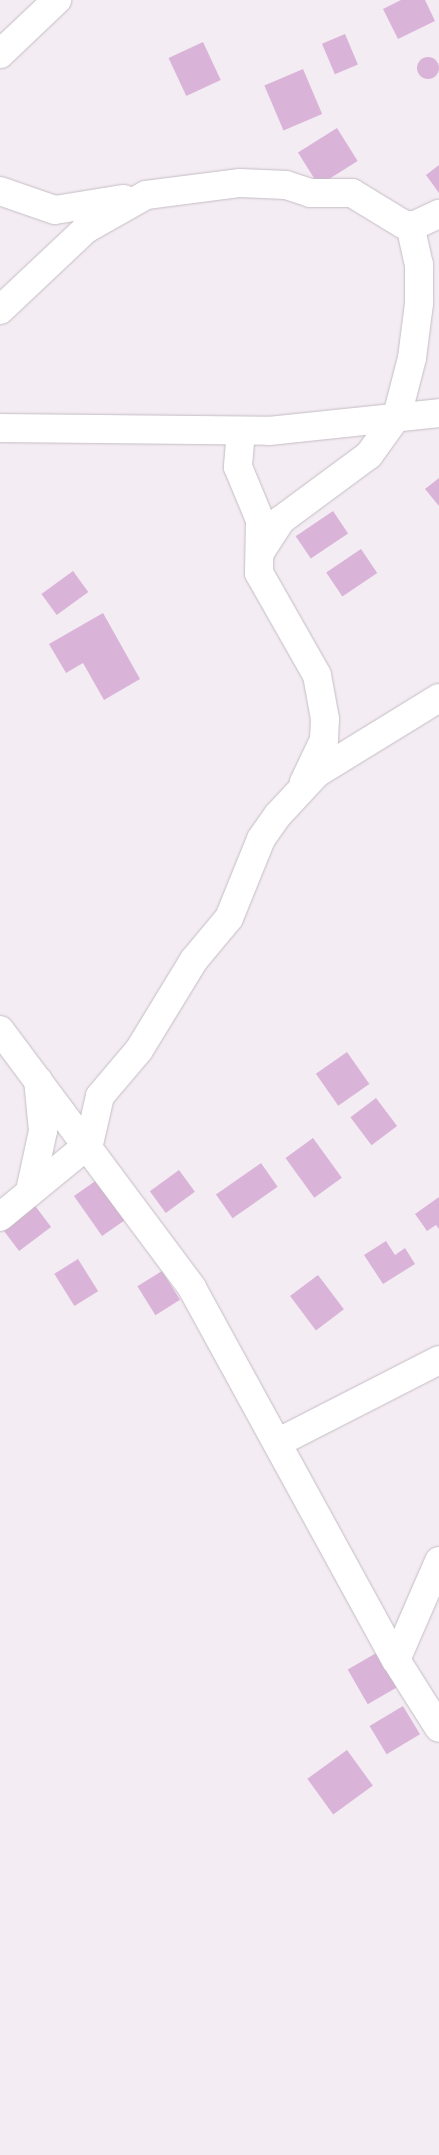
<!DOCTYPE html>
<style>
body{margin:0}
#map{position:relative;width:439px;height:2155px;overflow:hidden;background:#f4ecf3;font-family:"Exo 2",sans-serif}
div>[style]{position:absolute}
.building>*{inset:0;background:#dab3d9;transform-origin:0 0}
.round{border-radius:50%}
.roads{filter:drop-shadow(0 0 1px #c4bdc4) drop-shadow(0 0 1px #c4bdc4)}
.minor>*{height:28px;margin:-14px;padding:0 14px;transform-origin:14px;border-radius:14px;background:#fff}
span{translate:-50% -50%;white-space:nowrap;text-align:center;line-height:1.15;-webkit-text-stroke:4px #fffaff;paint-order:stroke}
</style>
<div id="map">
<div class="building">
<div style="clip-path:polygon(401px 0,425px 0,435px 21px,398px 39px,383px 9px)"></div>
<div style="left:345px;top:34px;width:33px;height:25px;rotate:67deg"></div>
<div style="left:203px;top:42px;width:42px;height:38px;rotate:65deg"></div>
<div class="round" style="left:417px;top:57px;width:22px;height:22px"></div>
<div style="left:303px;top:69px;width:49px;height:42px;rotate:67deg"></div>
<div style="left:337px;top:128px;width:39px;height:46px;rotate:58deg"></div>
<div style="clip-path:polygon(439px 165px,439px 193px,426px 175px)"></div>
<div style="clip-path:polygon(439px 478px,439px 506px,425px 489px)"></div>
<div style="left:333px;top:511px;width:27px;height:45px;rotate:56deg"></div>
<div style="left:361px;top:549px;width:29px;height:42px;rotate:56deg"></div>
<div style="left:73px;top:571px;width:26px;height:39px;rotate:54deg"></div>
<div style="clip-path:polygon(103px 613px,140px 679px,104px 700px,83px 663px,66px 673px,49px 644px)"></div>
<div style="left:347px;top:1052px;width:39px;height:38px;rotate:55deg"></div>
<div style="left:376px;top:1098px;width:35px;height:32px;rotate:53deg"></div>
<div style="left:313px;top:1138px;width:49px;height:34px;rotate:54deg"></div>
<div style="left:261px;top:1163px;width:29px;height:55px;rotate:55deg"></div>
<div style="left:179px;top:1170px;width:27px;height:36px;rotate:54deg"></div>
<div style="left:101px;top:1177px;width:49px;height:33px;rotate:55deg"></div>
<div style="clip-path:polygon(439px 1197px,439px 1229px,436px 1225px,427px 1231px,415px 1214px)"></div>
<div style="left:30px;top:1199px;width:35px;height:40px;rotate:53deg"></div>
<div style="clip-path:polygon(386px 1241px,395px 1255px,405px 1248px,415px 1264px,383px 1284px,364px 1255px)"></div>
<div style="left:78px;top:1259px;width:38px;height:28px;rotate:58deg"></div>
<div style="left:162px;top:1271px;width:34px;height:29px;rotate:58deg"></div>
<div style="left:318px;top:1275px;width:43px;height:35px;rotate:53deg"></div>
<div style="left:378px;top:1652px;width:40px;height:35px;rotate:60deg"></div>
<div style="left:403px;top:1706px;width:33px;height:39px;rotate:59deg"></div>
<div style="left:347px;top:1750px;width:44px;height:49px;rotate:54deg"></div>
</div>
<div class="roads">
<div class="minor">
<div style="left:0;top:54px;width:79px;rotate:-43.5deg"></div>
<div style="left:0;top:191px;width:58px;rotate:19.1deg"></div>
<div style="left:55px;top:210px;width:70px;rotate:-9.1deg"></div>
<div style="left:0;top:310px;width:118px;rotate:-43.3deg"></div>
<div style="left:86px;top:229px;width:69px;rotate:-29.5deg"></div>
<div style="left:146px;top:195px;width:95px;rotate:-7.3deg"></div>
<div style="left:240px;top:183px;width:46px;rotate:2.5deg"></div>
<div style="left:286px;top:185px;width:25px;rotate:18deg"></div>
<div style="left:310px;top:193px;width:42px"></div>
<div style="left:352px;top:193px;width:60px;rotate:31.3deg"></div>
<div style="left:403px;top:224px;width:10px;rotate:11deg"></div>
<div style="left:413px;top:226px;width:29px;rotate:-25deg"></div>
<div style="left:0;top:428px;width:269px;rotate:0.6deg"></div>
<div style="left:269px;top:431px;width:171px;rotate:-6deg"></div>
<div style="left:241px;top:431px;width:36px;rotate:95deg"></div>
<div style="left:238px;top:467px;width:57px;rotate:67.5deg"></div>
<div style="left:260px;top:520px;width:53px;rotate:91.1deg"></div>
<div style="left:259px;top:573px;width:117px;rotate:60.4deg"></div>
<div style="left:317px;top:675px;width:45px;rotate:79.7deg"></div>
<div style="left:325px;top:719px;width:21px;rotate:93deg"></div>
<div style="left:324px;top:740px;width:47px;rotate:115.5deg"></div>
<div style="left:261px;top:551px;width:37px;rotate:-57deg"></div>
<div style="left:281px;top:520px;width:109px;rotate:-36.5deg"></div>
<div style="left:369px;top:455px;width:48px;rotate:-54.3deg"></div>
<div style="left:397px;top:416px;width:60px;rotate:-75.5deg"></div>
<div style="left:412px;top:358px;width:55px;rotate:-82.7deg"></div>
<div style="left:419px;top:303px;width:38px;rotate:-90deg"></div>
<div style="left:419px;top:265px;width:41px;rotate:-102.7deg"></div>
<div style="left:0;top:1030px;width:322px;rotate:53.3deg"></div>
<div style="left:192px;top:1288px;width:424px;rotate:61.3deg"></div>
<div style="left:396px;top:1660px;width:80px;rotate:57.7deg"></div>
<div style="left:30px;top:1191px;width:61px;rotate:-77.8deg"></div>
<div style="left:43px;top:1131px;width:51px;rotate:-95.6deg"></div>
<div style="left:0;top:1217px;width:115px;rotate:-39.4deg"></div>
<div style="left:89px;top:1144px;width:49px;rotate:-77.1deg"></div>
<div style="left:100px;top:1096px;width:60px;rotate:-49.7deg"></div>
<div style="left:139px;top:1050px;width:105px;rotate:-58.6deg"></div>
<div style="left:194px;top:960px;width:55px;rotate:-50.2deg"></div>
<div style="left:229px;top:918px;width:85px;rotate:-67.9deg"></div>
<div style="left:261px;top:839px;width:29px;rotate:-55deg"></div>
<div style="left:278px;top:815px;width:57px;rotate:-47.1deg"></div>
<div style="left:317px;top:773px;width:143px;rotate:-31.6deg"></div>
<div style="left:279px;top:1442px;width:180px;rotate:-27.1deg"></div>
<div style="left:396px;top:1660px;width:108px;rotate:-66.5deg"></div>
</div>
</div>
</div>
